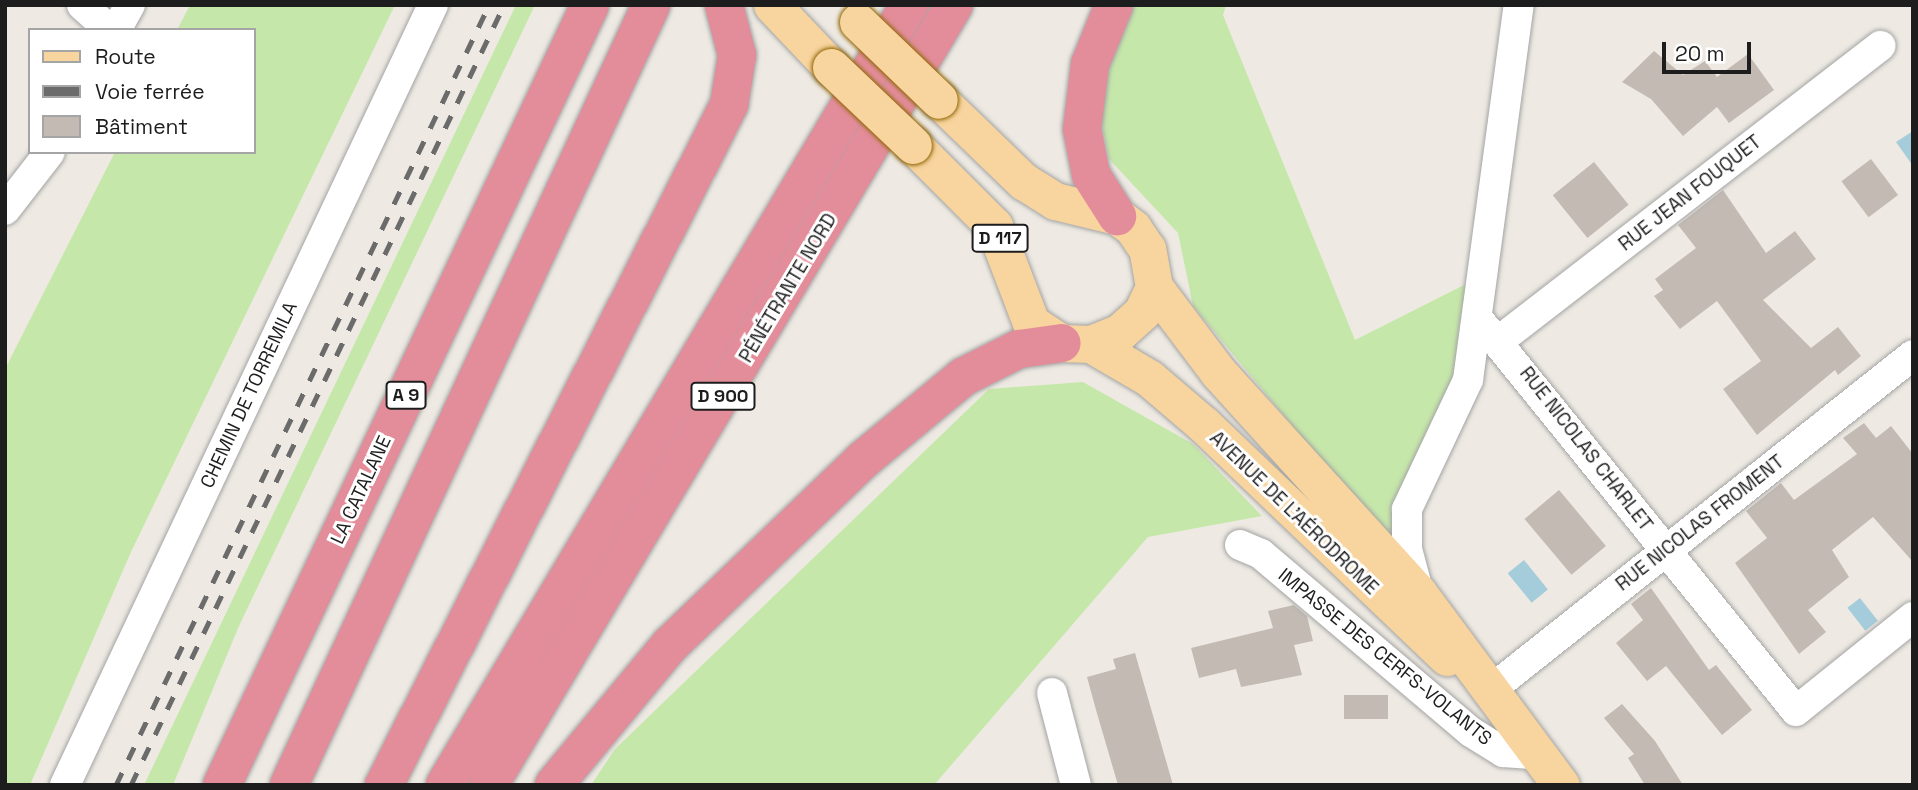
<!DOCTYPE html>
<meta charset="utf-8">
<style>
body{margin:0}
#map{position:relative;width:1918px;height:790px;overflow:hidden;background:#eeeae3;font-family:"Space Grotesk",sans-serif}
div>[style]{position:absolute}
.grass>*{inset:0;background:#c6e7aa}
.water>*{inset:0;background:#a5ccda;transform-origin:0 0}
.building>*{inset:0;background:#c2bab3;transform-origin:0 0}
.roads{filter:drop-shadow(0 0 2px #a4a4a4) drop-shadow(0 0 2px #a4a4a4)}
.minor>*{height:30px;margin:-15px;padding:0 15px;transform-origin:15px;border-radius:15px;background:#fff}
.major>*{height:37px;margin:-18.5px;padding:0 18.5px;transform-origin:18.5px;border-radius:18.5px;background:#f8d49e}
.highway>*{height:38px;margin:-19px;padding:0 19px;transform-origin:19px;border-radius:19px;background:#e38d9a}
.rail>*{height:5px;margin-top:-2.5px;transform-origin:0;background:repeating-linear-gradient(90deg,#6b6b6b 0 14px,transparent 0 28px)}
.bridges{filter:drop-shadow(0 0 2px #906605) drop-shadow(0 0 2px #906605)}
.major-bridge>*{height:37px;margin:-18.5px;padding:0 18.5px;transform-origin:18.5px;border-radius:18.5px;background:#f8d49e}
span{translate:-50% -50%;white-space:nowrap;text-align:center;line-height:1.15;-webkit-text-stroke:6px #fff;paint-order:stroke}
.shield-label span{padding:2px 5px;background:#fff;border:2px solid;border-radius:5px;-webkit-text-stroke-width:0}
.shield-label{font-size:18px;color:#1d1d1d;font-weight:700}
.street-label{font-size:19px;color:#1d1d1d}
.frame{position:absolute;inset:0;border:7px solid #1d1d1d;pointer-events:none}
.legend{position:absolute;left:28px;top:28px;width:228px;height:126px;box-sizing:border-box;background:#fff;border:2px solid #a5a5a5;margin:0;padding:9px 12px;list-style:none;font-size:21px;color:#1d1d1d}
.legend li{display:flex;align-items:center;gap:14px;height:35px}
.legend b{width:35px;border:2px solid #a5a5a5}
.scale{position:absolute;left:1662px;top:42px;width:89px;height:32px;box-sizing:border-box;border:4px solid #1d1d1d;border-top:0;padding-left:9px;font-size:21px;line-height:24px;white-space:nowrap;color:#1d1d1d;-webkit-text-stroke:5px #fff;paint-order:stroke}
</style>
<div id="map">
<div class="grass">
<div style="clip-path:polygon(190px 5px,395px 5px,131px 552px,30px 785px,5px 785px,5px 369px,115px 152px,254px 152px,254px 30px,177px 30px)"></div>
<div style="clip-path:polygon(516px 5px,535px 5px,239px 626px,173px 785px,144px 785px)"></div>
<div style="clip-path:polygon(1130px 5px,1226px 5px,1223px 15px,1355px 340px,1466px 284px,1468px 319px,1458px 377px,1396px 551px,1193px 306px,1178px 233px,1109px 159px,1101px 121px,1105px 68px)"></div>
<div style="clip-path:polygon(1083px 382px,1193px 444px,1262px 516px,1148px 537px,934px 785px,591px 785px,615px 749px,989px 389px)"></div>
</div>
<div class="water">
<div style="clip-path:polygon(1913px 131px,1913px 166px,1896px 142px)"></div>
<div style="left:1524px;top:560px;width:38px;height:21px;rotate:51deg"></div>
<div style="left:1860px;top:598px;width:29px;height:16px;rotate:52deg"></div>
</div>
<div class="building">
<div style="clip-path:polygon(1654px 51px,1683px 75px,1705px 61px,1717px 77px,1748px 54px,1774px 90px,1729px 123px,1717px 107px,1683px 136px,1651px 99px,1622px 82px)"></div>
<div style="left:1871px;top:159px;width:45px;height:37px;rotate:53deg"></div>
<div style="left:1594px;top:162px;width:55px;height:53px;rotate:51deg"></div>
<div style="clip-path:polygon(1723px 190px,1766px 253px,1795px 231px,1816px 259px,1763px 300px,1811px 348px,1838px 327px,1861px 356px,1838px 375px,1835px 370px,1757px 435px,1723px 389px,1761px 361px,1717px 301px,1680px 329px,1654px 296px,1663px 290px,1655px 279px,1696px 248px,1678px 225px)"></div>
<div style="clip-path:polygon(1864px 423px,1876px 438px,1891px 426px,1913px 454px,1913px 562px,1873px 517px,1832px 550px,1849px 577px,1808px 610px,1826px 632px,1799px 654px,1735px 563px,1767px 538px,1746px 511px,1781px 483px,1794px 500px,1816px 484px,1857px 454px,1843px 438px)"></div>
<div style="left:1559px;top:490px;width:73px;height:45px;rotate:50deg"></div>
<div style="clip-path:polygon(1651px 588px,1709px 670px,1716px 665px,1752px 710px,1722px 735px,1666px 666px,1647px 681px,1616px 643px,1643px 620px,1631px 604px)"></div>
<div style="clip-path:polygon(1294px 605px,1307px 616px,1313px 641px,1294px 645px,1302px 675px,1241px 687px,1236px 669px,1199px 678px,1191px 648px,1273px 628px,1268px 611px)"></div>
<div style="clip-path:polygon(1135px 653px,1173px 785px,1118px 785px,1096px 710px,1087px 677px,1116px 669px,1113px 659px)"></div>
<div style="left:1388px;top:695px;width:24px;height:44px;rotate:90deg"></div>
<div style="clip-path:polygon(1622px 704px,1655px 741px,1683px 785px,1645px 785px,1628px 758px,1634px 754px,1604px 718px)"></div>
</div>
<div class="roads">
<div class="minor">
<div style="left:82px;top:5px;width:38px;rotate:42deg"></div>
<div style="left:116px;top:30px;width:29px;rotate:-61deg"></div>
<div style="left:5px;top:210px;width:73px;rotate:-52.2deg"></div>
<div style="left:1479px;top:320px;width:503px;rotate:50.97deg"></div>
<div style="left:1796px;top:711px;width:150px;rotate:-38.8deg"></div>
<div style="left:1500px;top:340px;width:481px;rotate:-37.7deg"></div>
<div style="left:1240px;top:545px;width:23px;rotate:23deg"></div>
<div style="left:1261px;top:554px;width:275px;rotate:40.3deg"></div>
<div style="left:1471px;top:732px;width:38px;rotate:32deg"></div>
<div style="left:1503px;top:752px;width:32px;rotate:4deg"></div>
<div style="left:1419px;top:594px;width:47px;rotate:-104.9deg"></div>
<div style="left:1407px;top:549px;width:40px;rotate:-90deg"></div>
<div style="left:1407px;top:509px;width:143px;rotate:-64.7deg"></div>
<div style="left:1468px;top:380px;width:378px;rotate:-82.3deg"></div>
<div style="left:1488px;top:692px;width:542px;rotate:-38.41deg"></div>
<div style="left:1052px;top:693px;width:95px;rotate:75.4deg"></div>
<div style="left:65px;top:785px;width:862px;rotate:-64.74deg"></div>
</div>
<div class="major">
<div style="left:772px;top:5px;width:86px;rotate:46.4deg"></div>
<div style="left:913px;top:145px;width:115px;rotate:45deg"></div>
<div style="left:994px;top:226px;width:104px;rotate:69.1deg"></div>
<div style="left:1031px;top:323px;width:37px;rotate:33deg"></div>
<div style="left:1062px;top:343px;width:29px;rotate:2deg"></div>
<div style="left:1091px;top:344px;width:31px;rotate:-22deg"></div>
<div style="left:1120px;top:332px;width:30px;rotate:-42deg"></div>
<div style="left:1142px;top:312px;width:28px;rotate:-64deg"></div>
<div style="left:1154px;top:287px;width:39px;rotate:-100deg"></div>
<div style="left:1147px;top:249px;width:25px;rotate:-124deg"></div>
<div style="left:1133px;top:228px;width:20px;rotate:-143deg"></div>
<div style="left:1117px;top:216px;width:64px;rotate:-166.4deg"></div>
<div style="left:1055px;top:201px;width:36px;rotate:-148deg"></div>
<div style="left:1024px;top:182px;width:118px;rotate:-136deg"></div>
<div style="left:1154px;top:287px;width:106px;rotate:53deg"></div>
<div style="left:1218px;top:372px;width:299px;rotate:47.8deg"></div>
<div style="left:1419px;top:594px;width:238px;rotate:53.4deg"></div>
<div style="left:1091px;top:344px;width:67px;rotate:30.4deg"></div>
<div style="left:1149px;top:378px;width:72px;rotate:40.5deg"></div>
<div style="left:1204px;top:425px;width:336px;rotate:43.7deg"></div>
</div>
<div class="highway">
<div style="left:1114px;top:5px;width:64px;rotate:112.1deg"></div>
<div style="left:1090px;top:64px;width:65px;rotate:97deg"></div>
<div style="left:1082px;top:129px;width:47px;rotate:78.9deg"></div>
<div style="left:1091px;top:175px;width:49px;rotate:57.6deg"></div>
<div style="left:222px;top:785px;width:862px;rotate:-64.74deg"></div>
<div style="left:289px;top:785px;width:860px;rotate:-65.1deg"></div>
<div style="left:384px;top:785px;width:763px;rotate:-63.1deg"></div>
<div style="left:729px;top:105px;width:51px;rotate:-80.9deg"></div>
<div style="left:737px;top:55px;width:52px;rotate:-104.6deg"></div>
<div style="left:445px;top:785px;width:908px;rotate:-59.25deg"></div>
<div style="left:489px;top:785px;width:908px;rotate:-59.2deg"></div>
<div style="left:554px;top:785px;width:182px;rotate:-50.4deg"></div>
<div style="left:670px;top:645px;width:269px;rotate:-43.8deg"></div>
<div style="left:864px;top:459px;width:129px;rotate:-39.6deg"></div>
<div style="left:963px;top:377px;width:63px;rotate:-26.6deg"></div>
<div style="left:1019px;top:349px;width:43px;rotate:-7.9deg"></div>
</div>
</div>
<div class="rail">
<div style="left:116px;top:785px;width:865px;rotate:-64.44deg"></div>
<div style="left:131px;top:785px;width:865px;rotate:-64.44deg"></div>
</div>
<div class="bridges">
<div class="major-bridge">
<div style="left:858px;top:22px;width:112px;rotate:43.9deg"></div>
<div style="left:831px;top:67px;width:113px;rotate:43.6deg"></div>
</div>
</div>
<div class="shield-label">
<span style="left:1000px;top:238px">D 117</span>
<span style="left:406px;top:395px">A 9</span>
<span style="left:723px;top:396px">D 900</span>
</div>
<div class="street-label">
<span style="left:1690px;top:193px;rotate:-38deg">RUE JEAN FOUQUET</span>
<span style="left:788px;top:288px;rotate:-59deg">PÉNÉTRANTE NORD</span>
<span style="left:249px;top:395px;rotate:-65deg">CHEMIN DE TORREMILA</span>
<span style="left:1586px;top:449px;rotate:52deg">RUE NICOLAS CHARLET</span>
<span style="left:361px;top:490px;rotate:-65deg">LA CATALANE</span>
<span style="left:1294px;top:513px;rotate:44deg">AVENUE DE L'AÉRODROME</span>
<span style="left:1700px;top:523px;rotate:-38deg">RUE NICOLAS FROMENT</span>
<span style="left:1385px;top:657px;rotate:39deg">IMPASSE DES CERFS-VOLANTS</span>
</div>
<div class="frame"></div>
<ul class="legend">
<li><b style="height:9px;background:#f8d49e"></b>Route</li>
<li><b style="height:9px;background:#6b6b6b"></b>Voie ferrée</li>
<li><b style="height:19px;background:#c2bab3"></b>Bâtiment</li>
</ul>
<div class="scale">20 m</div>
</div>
